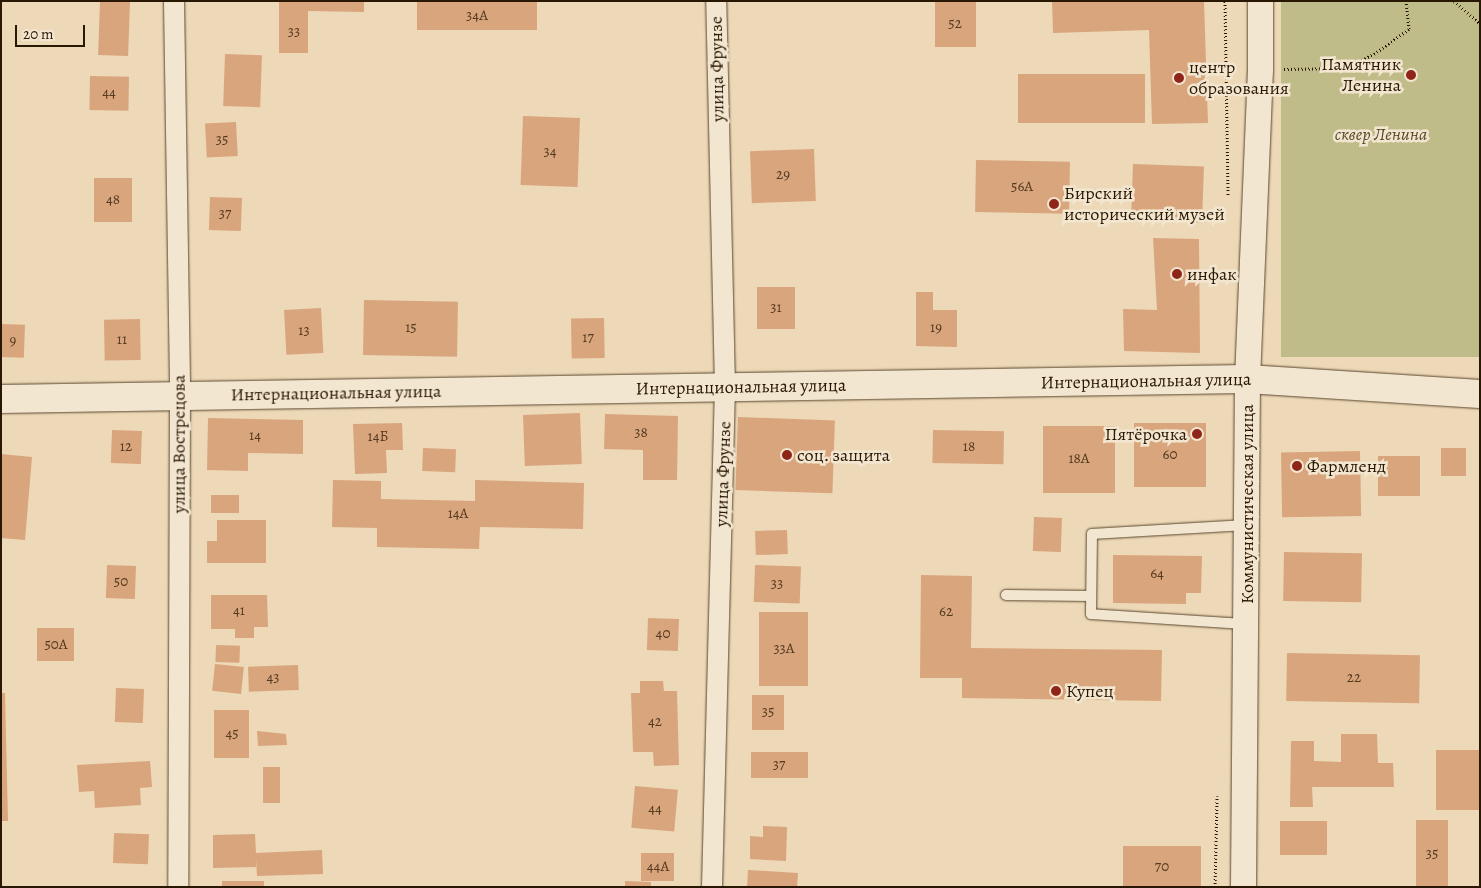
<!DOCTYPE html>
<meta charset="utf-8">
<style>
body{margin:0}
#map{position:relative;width:1481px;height:888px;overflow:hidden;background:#edd8b7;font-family:Alegreya,serif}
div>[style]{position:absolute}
.green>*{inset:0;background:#c0bc89;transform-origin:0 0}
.building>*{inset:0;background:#d9a57d;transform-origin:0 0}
.path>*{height:3px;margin-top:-1.5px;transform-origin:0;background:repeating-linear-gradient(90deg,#281701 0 1px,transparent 0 3.5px)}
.roads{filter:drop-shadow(0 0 1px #59472e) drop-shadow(0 0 1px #59472e)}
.service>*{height:10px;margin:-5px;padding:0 5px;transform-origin:5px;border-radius:5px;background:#f3e6d0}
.minor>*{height:20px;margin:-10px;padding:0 10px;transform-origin:10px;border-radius:10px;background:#f3e6d0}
.tertiary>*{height:25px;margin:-12.5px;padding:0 12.5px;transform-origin:12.5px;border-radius:12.5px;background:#f3e6d0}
.secondary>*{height:28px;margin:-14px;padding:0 14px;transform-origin:14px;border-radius:14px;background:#f3e6d0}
.dots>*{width:14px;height:14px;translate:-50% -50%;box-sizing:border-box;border:2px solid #f3e6d0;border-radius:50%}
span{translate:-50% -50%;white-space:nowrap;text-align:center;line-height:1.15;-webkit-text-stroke:5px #f3e6d0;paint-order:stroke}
.number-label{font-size:15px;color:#543a20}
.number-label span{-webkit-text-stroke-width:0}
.poi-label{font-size:18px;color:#281701}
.right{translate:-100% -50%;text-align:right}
.left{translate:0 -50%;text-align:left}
.street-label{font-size:18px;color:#281701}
.park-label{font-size:18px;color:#56492a;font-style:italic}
.frame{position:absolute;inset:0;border:2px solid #281701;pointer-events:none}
.scale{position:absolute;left:15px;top:25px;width:70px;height:22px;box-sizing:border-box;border:2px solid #281701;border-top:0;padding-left:6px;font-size:15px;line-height:18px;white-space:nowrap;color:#281701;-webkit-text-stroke:4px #f3e6d0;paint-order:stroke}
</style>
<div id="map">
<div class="green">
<div style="left:1281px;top:1px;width:199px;height:356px"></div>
</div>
<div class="building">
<div style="left:100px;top:1px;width:30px;height:54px;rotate:2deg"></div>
<div style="clip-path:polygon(279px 1px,364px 1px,364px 12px,308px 11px,308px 53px,279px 53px)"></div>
<div style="left:417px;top:1px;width:120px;height:29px"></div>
<div style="left:935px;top:1px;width:41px;height:46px"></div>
<div style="clip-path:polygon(1052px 1px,1204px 1px,1208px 123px,1152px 124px,1149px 30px,1053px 33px)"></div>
<div style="left:225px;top:54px;width:37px;height:52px;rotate:2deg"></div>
<div style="left:1018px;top:74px;width:127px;height:49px"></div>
<div style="left:90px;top:76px;width:39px;height:34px;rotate:1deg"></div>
<div style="left:523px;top:116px;width:57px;height:69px;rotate:2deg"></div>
<div style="left:236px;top:122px;width:34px;height:31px;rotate:87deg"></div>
<div style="left:814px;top:149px;width:52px;height:64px;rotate:88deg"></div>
<div style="left:976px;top:160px;width:94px;height:52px;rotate:1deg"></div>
<div style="left:1133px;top:164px;width:71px;height:56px;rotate:2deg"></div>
<div style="left:94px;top:178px;width:38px;height:44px"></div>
<div style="left:210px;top:197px;width:32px;height:33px;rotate:2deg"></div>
<div style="clip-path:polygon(1153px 238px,1199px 239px,1200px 353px,1124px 351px,1123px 309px,1157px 310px)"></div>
<div style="left:757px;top:287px;width:38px;height:42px"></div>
<div style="clip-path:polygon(916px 292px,933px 292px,933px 310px,957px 310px,957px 347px,916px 346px)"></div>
<div style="left:364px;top:300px;width:94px;height:55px;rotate:1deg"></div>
<div style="left:321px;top:308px;width:45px;height:37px;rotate:87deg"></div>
<div style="left:604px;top:318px;width:40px;height:33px;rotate:89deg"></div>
<div style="left:140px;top:319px;width:41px;height:36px;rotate:89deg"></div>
<div style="left:1px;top:324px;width:24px;height:33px;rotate:2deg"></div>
<div style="left:580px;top:413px;width:51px;height:57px;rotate:88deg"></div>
<div style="clip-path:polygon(605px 414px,678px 416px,677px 480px,643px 480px,643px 450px,604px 449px)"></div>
<div style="left:738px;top:417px;width:97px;height:73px;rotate:2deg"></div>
<div style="clip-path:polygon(208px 418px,303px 420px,303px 454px,248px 453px,248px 471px,207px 470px)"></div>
<div style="clip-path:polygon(402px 423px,403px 450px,386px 450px,387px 473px,355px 474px,353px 424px)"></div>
<div style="left:1134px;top:423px;width:72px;height:64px"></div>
<div style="left:1043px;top:426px;width:72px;height:67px"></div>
<div style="left:112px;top:430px;width:30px;height:33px;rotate:2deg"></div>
<div style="left:933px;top:430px;width:71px;height:33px;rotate:1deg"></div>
<div style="left:423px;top:448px;width:33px;height:23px;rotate:2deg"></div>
<div style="left:1441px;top:448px;width:25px;height:28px"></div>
<div style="left:1360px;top:451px;width:65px;height:79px;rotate:89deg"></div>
<div style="clip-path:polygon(1px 454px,32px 457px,25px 540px,1px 538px)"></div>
<div style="left:1378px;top:456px;width:42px;height:40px"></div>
<div style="clip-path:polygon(333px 480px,381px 481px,381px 499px,475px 501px,475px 480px,584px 483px,583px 529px,480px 527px,479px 549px,377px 547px,377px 528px,332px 527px)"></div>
<div style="left:211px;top:495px;width:28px;height:18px"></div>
<div style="left:1034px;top:517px;width:28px;height:34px;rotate:2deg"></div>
<div style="clip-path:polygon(217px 520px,266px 520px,266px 563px,207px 563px,207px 541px,217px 541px)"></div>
<div style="left:787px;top:530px;width:24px;height:32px;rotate:88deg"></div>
<div style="left:1284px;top:552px;width:78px;height:49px;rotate:1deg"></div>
<div style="clip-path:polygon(1113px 555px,1202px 556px,1201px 593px,1186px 593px,1186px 604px,1113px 603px)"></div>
<div style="left:107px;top:565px;width:29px;height:33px;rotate:2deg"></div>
<div style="left:755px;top:565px;width:46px;height:37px;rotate:2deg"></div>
<div style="clip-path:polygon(921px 575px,972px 576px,971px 648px,1162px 650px,1161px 701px,962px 698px,962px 678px,920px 678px)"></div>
<div style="clip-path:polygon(211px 595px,267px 595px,268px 627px,254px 627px,254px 638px,235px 638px,235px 629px,211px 629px)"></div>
<div style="left:759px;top:612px;width:49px;height:74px"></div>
<div style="left:648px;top:618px;width:31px;height:32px;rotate:2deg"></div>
<div style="left:37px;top:628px;width:37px;height:33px"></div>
<div style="left:216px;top:645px;width:24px;height:17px;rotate:2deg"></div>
<div style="left:1287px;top:653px;width:133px;height:48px;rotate:1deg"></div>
<div style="left:215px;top:664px;width:29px;height:27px;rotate:6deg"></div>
<div style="left:298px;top:665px;width:25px;height:50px;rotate:88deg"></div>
<div style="clip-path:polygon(640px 681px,663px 681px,664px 691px,677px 691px,679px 765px,654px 766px,653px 752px,633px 752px,631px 693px,640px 693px)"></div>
<div style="left:116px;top:688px;width:28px;height:34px;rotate:2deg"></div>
<div style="clip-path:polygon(1px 693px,5px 693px,8px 821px,1px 821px)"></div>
<div style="left:752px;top:695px;width:32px;height:35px"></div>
<div style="left:214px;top:710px;width:35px;height:48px"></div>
<div style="clip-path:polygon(257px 731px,286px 734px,287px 745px,258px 746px)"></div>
<div style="clip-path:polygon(1341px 734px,1377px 734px,1378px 763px,1393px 763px,1394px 787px,1312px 787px,1313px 807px,1290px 807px,1291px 741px,1314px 741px,1314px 761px,1341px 762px)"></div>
<div style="left:1480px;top:750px;width:60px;height:44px;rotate:90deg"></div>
<div style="left:751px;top:752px;width:57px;height:26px"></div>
<div style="clip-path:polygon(150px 761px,152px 787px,140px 788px,141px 805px,95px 808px,94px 791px,79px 792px,77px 765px)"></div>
<div style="left:263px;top:767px;width:17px;height:36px"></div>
<div style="left:635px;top:786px;width:43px;height:42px;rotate:5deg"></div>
<div style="left:1448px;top:820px;width:67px;height:32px;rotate:90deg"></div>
<div style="left:1280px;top:821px;width:47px;height:34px"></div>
<div style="clip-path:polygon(763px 826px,787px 827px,786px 861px,750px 859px,750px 836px,763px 837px)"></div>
<div style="left:114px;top:833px;width:35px;height:30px;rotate:2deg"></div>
<div style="clip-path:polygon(255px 834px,256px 853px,322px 850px,323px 874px,257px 876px,256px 859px,256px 867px,213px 868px,213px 835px)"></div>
<div style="left:1201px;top:846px;width:41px;height:78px;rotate:90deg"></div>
<div style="left:641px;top:853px;width:33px;height:28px"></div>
<div style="clip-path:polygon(748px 870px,798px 873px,797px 887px,747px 887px)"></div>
<div style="left:222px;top:881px;width:42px;height:6px"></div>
<div style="clip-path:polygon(625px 881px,651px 882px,651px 887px,625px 887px)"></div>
</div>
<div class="path">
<div style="left:1225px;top:1px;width:195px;rotate:89.1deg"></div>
<div style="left:1454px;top:1px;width:35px;rotate:41deg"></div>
<div style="left:1284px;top:69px;width:62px;rotate:-0.9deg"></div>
<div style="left:1346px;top:68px;width:31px;rotate:-27deg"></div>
<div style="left:1374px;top:54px;width:43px;rotate:-35.5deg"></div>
<div style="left:1409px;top:29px;width:28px;rotate:-96deg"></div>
<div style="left:1215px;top:887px;width:91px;rotate:-88.7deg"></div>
</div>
<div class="roads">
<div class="service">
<div style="left:1006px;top:595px;width:85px;rotate:0.7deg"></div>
<div style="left:1244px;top:624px;width:153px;rotate:-176.3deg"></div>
<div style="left:1091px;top:614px;width:80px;rotate:-89.3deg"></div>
<div style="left:1092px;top:534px;width:154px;rotate:-3.3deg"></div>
</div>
<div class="minor">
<div style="left:174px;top:1px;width:395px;rotate:89.1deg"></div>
<div style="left:180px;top:396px;width:491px;rotate:90.2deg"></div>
<div style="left:712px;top:887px;width:500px;rotate:-88.51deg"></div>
<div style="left:725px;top:387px;width:386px;rotate:-91.3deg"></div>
</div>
<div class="tertiary">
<div style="left:1243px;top:887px;width:508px;rotate:-89.55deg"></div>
<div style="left:1247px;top:379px;width:310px;rotate:-87.6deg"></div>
<div style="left:1260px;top:69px;width:68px;rotate:-90deg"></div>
</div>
<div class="secondary">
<div style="left:1px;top:399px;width:1246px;rotate:-0.92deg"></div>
<div style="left:1247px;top:379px;width:233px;rotate:3.7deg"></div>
</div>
</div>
<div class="dots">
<div style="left:1411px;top:75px;background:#8f2418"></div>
<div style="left:1179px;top:78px;background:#8f2418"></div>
<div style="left:1054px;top:204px;background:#8f2418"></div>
<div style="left:1177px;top:274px;background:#8f2418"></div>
<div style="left:1197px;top:434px;background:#8f2418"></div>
<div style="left:787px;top:455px;background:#8f2418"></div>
<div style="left:1297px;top:466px;background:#8f2418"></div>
<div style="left:1056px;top:691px;background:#8f2418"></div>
</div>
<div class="number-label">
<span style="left:477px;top:16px">34А</span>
<span style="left:955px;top:24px">52</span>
<span style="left:294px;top:32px">33</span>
<span style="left:109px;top:93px">44</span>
<span style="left:222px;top:140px">35</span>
<span style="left:550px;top:152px">34</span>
<span style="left:783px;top:175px">29</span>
<span style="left:1022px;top:187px">56А</span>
<span style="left:113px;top:200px">48</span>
<span style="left:225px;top:214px">37</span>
<span style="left:776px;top:308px">31</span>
<span style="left:411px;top:328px">15</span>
<span style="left:936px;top:328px">19</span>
<span style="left:304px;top:331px">13</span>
<span style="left:588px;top:338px">17</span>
<span style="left:122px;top:340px">11</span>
<span style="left:13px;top:341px">9</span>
<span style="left:641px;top:433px">38</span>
<span style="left:255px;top:436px">14</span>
<span style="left:378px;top:437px">14Б</span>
<span style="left:126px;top:447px">12</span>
<span style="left:969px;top:447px">18</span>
<span style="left:1170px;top:455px">60</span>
<span style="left:1079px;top:459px">18А</span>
<span style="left:458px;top:514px">14А</span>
<span style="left:1157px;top:574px">64</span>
<span style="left:121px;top:582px">50</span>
<span style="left:777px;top:584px">33</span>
<span style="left:239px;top:611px">41</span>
<span style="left:946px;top:612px">62</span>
<span style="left:663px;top:634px">40</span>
<span style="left:56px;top:645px">50А</span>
<span style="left:784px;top:649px">33А</span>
<span style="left:273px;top:678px">43</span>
<span style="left:1354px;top:678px">22</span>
<span style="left:768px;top:712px">35</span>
<span style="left:655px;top:722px">42</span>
<span style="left:232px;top:734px">45</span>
<span style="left:779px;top:765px">37</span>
<span style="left:655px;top:809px">44</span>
<span style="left:1432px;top:854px">35</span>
<span style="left:658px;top:867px">44А</span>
<span style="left:1162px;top:867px">70</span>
</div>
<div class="poi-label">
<span class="right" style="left:1401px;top:75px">Памятник<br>Ленина</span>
<span class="left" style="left:1189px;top:78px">центр<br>образования</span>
<span class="left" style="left:1064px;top:204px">Бирский<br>исторический музей</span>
<span class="left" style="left:1187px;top:274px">инфак</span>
<span class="right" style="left:1187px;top:434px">Пятёрочка</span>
<span class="left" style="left:797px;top:455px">соц. защита</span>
<span class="left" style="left:1307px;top:466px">Фармленд</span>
<span class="left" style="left:1066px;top:691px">Купец</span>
</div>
<div class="street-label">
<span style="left:717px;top:69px;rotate:-91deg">улица Фрунзе</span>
<span style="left:1146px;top:381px;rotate:-1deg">Интернациональная улица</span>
<span style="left:741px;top:387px;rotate:-1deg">Интернациональная улица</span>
<span style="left:336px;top:393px;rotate:-1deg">Интернациональная улица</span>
<span style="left:179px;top:444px;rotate:-90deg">улица Вострецова</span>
<span style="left:723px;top:474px;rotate:-88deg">улица Фрунзе</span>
<span style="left:1247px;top:504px;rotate:-90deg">Коммунистическая улица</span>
</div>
<div class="park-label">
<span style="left:1381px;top:134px">сквер Ленина</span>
</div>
<div class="frame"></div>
<div class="scale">20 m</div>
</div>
